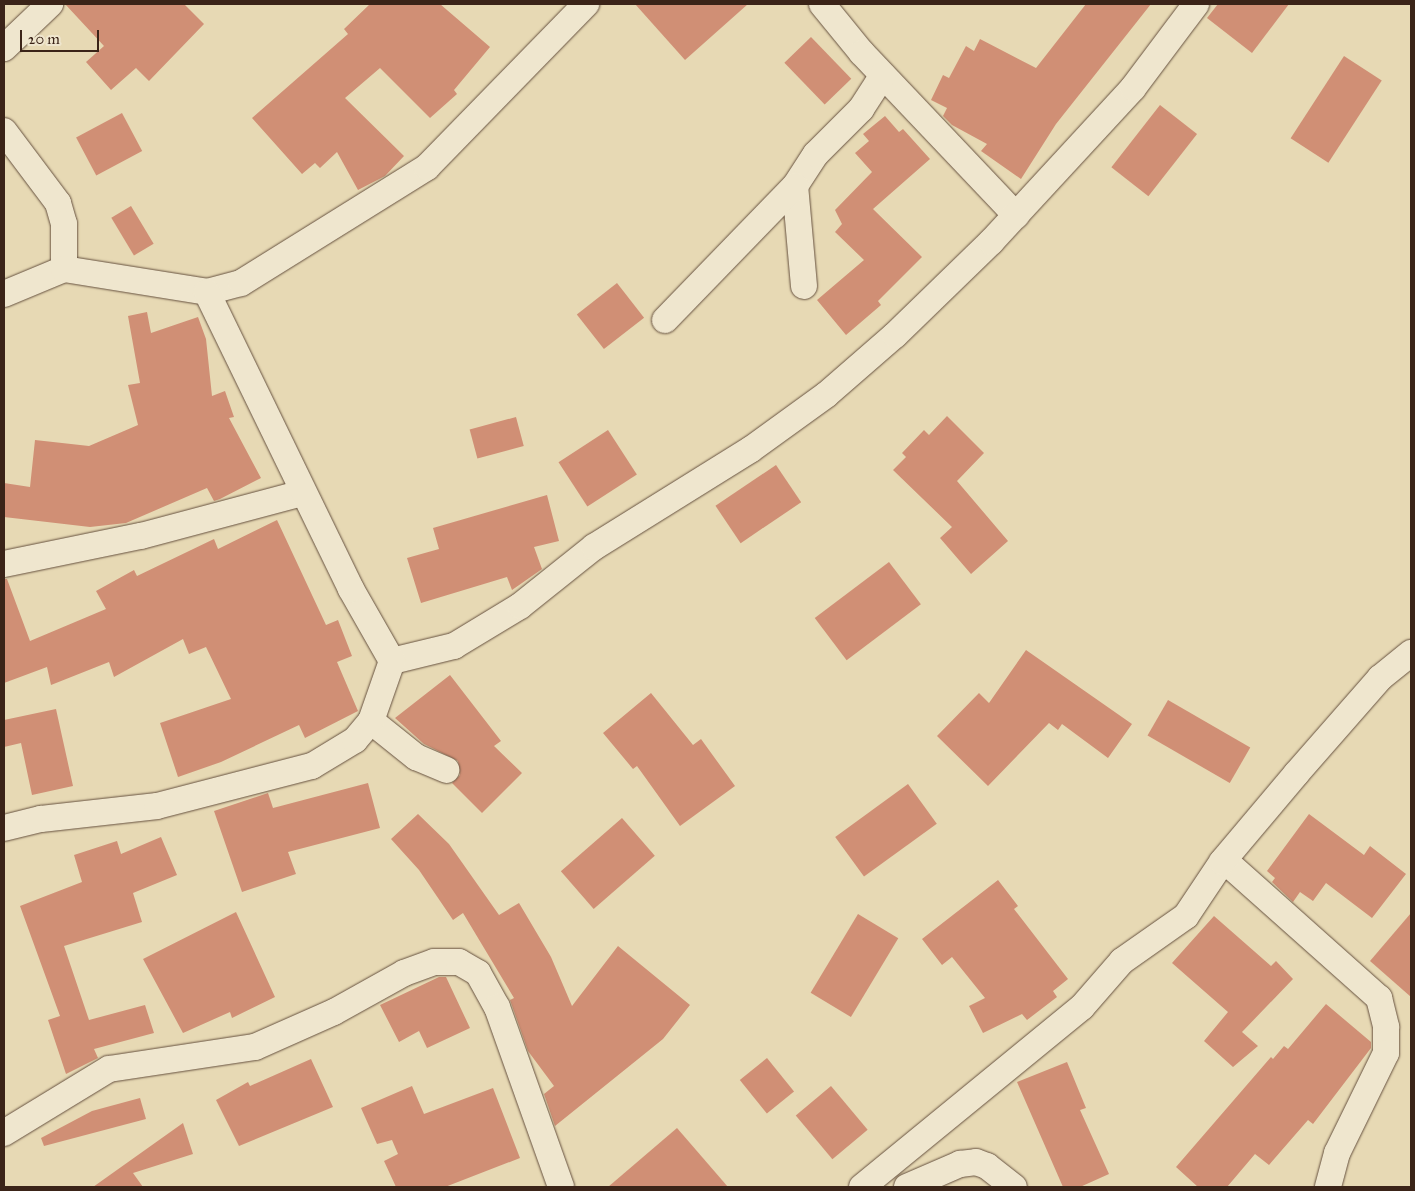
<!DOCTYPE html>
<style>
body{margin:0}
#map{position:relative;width:1415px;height:1191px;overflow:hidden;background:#e7d9b4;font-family:"IM FELL Great Primer",serif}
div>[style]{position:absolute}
.building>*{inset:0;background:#d08f75;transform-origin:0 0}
.roads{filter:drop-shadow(0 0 1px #66513f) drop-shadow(0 0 1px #66513f)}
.minor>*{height:26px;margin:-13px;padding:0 13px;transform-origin:13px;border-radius:13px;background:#efe6ce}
span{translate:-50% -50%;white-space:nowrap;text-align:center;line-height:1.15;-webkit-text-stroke:4px #efe6ce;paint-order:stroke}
.frame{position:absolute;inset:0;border:5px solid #3b2418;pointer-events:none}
.scale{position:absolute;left:20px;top:30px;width:79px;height:22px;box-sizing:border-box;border:2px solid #3b2418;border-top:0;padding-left:6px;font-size:15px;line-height:18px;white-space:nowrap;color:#3b2418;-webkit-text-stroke:4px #efe6ce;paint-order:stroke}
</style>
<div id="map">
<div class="building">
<div style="clip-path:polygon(65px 4px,184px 4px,204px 24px,149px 81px,136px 68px,111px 90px,86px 62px,104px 46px)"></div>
<div style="clip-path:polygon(370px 4px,440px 4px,490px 47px,454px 90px,457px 94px,430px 118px,380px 68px,345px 98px,404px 156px,385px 176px,358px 190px,337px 152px,320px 168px,315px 163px,302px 174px,252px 118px,348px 34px,344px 29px)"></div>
<div style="clip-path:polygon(635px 4px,748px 4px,685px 60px)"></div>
<div style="clip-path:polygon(1086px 4px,1151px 4px,1056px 124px,1021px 179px,981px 151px,987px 144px,952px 125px,943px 116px,947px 108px,931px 100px,943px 75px,949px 78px,966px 46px,974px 51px,980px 39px,1036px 68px)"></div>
<div style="clip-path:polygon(1218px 4px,1289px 4px,1252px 53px,1207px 18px)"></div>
<div style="left:811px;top:37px;width:58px;height:37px;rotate:46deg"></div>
<div style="left:1344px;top:56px;width:45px;height:98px;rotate:33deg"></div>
<div style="left:1160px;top:105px;width:47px;height:79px;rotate:38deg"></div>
<div style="left:122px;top:113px;width:43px;height:52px;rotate:62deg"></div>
<div style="clip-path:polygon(885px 116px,899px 132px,903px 129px,930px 159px,873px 209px,922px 257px,878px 301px,881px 305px,846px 335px,817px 300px,864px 260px,835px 232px,842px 224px,835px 210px,872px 172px,855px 153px,869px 141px,863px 134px)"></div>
<div style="left:131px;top:206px;width:44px;height:23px;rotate:59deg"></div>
<div style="left:617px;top:283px;width:44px;height:51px;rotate:52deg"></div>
<div style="clip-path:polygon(147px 312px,151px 333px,198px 317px,206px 339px,212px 396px,225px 391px,234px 417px,229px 418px,261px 478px,220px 499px,214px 501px,207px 488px,126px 523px,90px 527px,4px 517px,4px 483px,30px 487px,35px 440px,89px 446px,138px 425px,128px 385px,140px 383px,128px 316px)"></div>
<div style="clip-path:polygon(947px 416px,984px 453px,957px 481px,1008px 541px,971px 574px,940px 538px,952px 527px,893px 470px,906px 457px,902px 453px,924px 430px,929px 435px)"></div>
<div style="left:516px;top:417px;width:30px;height:48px;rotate:75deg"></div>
<div style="left:608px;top:430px;width:53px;height:59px;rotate:57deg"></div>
<div style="left:776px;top:465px;width:45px;height:73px;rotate:56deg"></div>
<div style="clip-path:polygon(547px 495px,559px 541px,534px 547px,542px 569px,512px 590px,507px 577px,421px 603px,407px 558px,439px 549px,433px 528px)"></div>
<div style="clip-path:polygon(277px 520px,326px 625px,338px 620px,352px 656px,337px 662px,358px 711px,305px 738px,299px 725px,221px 762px,178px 777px,160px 723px,231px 699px,206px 647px,189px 654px,183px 639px,114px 677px,109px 662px,51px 685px,47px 667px,4px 683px,4px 579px,7px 579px,30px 641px,106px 609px,96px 591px,134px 570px,137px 576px,214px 539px,218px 549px)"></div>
<div style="left:889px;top:562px;width:53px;height:93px;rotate:53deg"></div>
<div style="clip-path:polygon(1026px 650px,1132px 724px,1108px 758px,1062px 724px,1058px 730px,1049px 723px,988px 786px,937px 736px,979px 693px,989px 703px)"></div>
<div style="clip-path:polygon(450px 675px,501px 741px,494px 746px,522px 773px,482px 813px,452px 783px,460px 775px,458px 761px,424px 744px,395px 718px)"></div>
<div style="clip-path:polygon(651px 693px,693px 745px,701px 739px,735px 786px,680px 826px,637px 766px,633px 769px,603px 733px)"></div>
<div style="left:1168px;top:700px;width:95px;height:41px;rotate:30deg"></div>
<div style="clip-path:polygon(56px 709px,73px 786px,32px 795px,21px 743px,4px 747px,4px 720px)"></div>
<div style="clip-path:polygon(368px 783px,380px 828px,288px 852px,296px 874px,242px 892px,214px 811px,268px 793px,273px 808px)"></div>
<div style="left:908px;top:784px;width:49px;height:90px;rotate:54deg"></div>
<div style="clip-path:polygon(418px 814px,449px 844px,499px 915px,519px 903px,551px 957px,572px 1006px,618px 946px,690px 1005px,663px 1039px,555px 1126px,544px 1094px,554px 1086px,528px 1051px,510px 1000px,514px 998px,463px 913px,453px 920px,419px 870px,391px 839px)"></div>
<div style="clip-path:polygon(1309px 814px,1364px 855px,1370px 846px,1406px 874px,1372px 918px,1326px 883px,1313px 901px,1300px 892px,1293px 902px,1272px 882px,1275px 878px,1267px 871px)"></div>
<div style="left:622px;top:818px;width:50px;height:81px;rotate:49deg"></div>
<div style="clip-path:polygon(161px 837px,177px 875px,133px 893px,142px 922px,64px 946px,89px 1020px,145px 1005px,154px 1033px,94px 1049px,98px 1058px,66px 1074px,48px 1020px,60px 1016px,20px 906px,82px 882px,74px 855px,117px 841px,121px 854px)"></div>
<div style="clip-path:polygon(998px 880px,1018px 906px,1014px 909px,1068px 979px,1053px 991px,1057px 997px,1027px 1020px,1022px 1014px,983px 1033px,969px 1006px,985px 998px,952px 957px,942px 965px,922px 939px)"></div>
<div style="clip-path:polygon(236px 912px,275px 997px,232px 1018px,230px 1012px,183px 1033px,143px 959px)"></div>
<div style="clip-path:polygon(1411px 913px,1411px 997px,1370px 961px)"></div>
<div style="left:858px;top:914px;width:47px;height:92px;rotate:31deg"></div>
<div style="clip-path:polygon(1214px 916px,1271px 966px,1276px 961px,1293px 979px,1242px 1032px,1258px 1046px,1233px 1067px,1204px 1041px,1228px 1012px,1172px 963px)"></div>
<div style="clip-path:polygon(439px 977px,446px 977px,470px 1028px,427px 1048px,419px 1031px,399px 1042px,380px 1005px)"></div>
<div style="clip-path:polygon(1326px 1004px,1371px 1042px,1371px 1048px,1313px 1124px,1308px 1120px,1269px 1165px,1255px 1154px,1227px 1187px,1198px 1187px,1176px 1167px,1271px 1057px,1273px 1059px,1284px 1046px,1288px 1049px)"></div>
<div style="left:767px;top:1058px;width:43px;height:35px;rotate:51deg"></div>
<div style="clip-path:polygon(311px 1059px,333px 1107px,239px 1146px,216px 1100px,248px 1082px,250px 1086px)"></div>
<div style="clip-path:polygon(1067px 1062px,1086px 1108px,1080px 1110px,1109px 1174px,1080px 1187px,1063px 1187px,1017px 1082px)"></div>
<div style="clip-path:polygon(412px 1086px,424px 1114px,493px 1088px,520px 1158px,445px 1187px,396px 1187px,384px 1161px,398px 1154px,392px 1140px,377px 1144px,361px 1108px)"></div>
<div style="left:831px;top:1086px;width:57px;height:46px;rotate:50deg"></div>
<div style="clip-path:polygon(140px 1098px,146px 1119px,44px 1146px,41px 1138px,92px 1111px)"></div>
<div style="clip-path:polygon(183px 1123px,193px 1154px,133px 1173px,143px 1187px,93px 1187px)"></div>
<div style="clip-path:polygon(677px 1128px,728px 1187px,608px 1187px)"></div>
</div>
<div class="roads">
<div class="minor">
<div style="left:822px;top:4px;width:63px;rotate:50.8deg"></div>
<div style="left:862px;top:53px;width:224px;rotate:46.5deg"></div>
<div style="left:4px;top:48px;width:64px;rotate:-43.7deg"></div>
<div style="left:4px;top:131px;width:90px;rotate:53.1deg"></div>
<div style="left:58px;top:203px;width:22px;rotate:74deg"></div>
<div style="left:64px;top:224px;width:45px;rotate:90deg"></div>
<div style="left:804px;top:286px;width:100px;rotate:-95.1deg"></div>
<div style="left:795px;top:186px;width:38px;rotate:-57deg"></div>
<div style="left:816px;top:154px;width:64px;rotate:-45deg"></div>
<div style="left:861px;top:109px;width:40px;rotate:-57.1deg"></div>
<div style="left:4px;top:294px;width:65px;rotate:-22.6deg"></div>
<div style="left:64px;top:269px;width:145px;rotate:9.1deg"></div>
<div style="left:207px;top:292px;width:35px;rotate:-15deg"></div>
<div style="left:241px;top:283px;width:219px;rotate:-31.9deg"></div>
<div style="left:427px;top:167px;width:228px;rotate:-45.7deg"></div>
<div style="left:665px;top:320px;width:187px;rotate:-45.9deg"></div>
<div style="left:4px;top:564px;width:140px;rotate:-11.6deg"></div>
<div style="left:141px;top:536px;width:168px;rotate:-14.9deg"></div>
<div style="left:392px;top:661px;width:64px;rotate:-13.6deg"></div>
<div style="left:454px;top:646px;width:77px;rotate:-31.2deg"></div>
<div style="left:520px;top:606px;width:95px;rotate:-38.6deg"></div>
<div style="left:594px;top:547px;width:184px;rotate:-31.9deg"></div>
<div style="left:750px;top:450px;width:94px;rotate:-35.9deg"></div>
<div style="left:826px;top:395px;width:91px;rotate:-41deg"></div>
<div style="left:895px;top:335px;width:134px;rotate:-44.1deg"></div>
<div style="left:991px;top:242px;width:209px;rotate:-47.3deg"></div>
<div style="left:1133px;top:88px;width:105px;rotate:-53.1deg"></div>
<div style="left:371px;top:721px;width:58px;rotate:38.7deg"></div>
<div style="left:416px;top:757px;width:33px;rotate:23deg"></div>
<div style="left:4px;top:828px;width:38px;rotate:-14deg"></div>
<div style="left:41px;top:819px;width:117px;rotate:-6.4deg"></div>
<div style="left:157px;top:806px;width:160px;rotate:-14.5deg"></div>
<div style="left:312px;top:766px;width:50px;rotate:-31.2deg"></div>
<div style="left:355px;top:740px;width:25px;rotate:-50deg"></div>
<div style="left:371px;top:721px;width:64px;rotate:-70.7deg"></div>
<div style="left:392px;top:661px;width:83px;rotate:-119.7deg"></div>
<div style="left:351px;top:589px;width:330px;rotate:-115.9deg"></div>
<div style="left:1224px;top:860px;width:208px;rotate:41.7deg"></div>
<div style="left:1379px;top:998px;width:30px;rotate:76deg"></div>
<div style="left:1386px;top:1027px;width:26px;rotate:90deg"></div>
<div style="left:1386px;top:1053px;width:111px;rotate:116.1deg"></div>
<div style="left:1337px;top:1153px;width:35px;rotate:105deg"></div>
<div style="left:4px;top:1133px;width:123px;rotate:-31.4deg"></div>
<div style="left:109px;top:1069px;width:148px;rotate:-8.6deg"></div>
<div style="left:255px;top:1047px;width:86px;rotate:-23.9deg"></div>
<div style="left:334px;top:1012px;width:80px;rotate:-29.1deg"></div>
<div style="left:404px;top:973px;width:32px;rotate:-20deg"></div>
<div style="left:434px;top:962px;width:25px"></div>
<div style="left:459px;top:962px;width:22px;rotate:30deg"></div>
<div style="left:478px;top:973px;width:39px;rotate:61deg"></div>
<div style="left:497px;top:1007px;width:191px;rotate:70.4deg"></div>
<div style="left:862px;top:1187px;width:284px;rotate:-39.3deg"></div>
<div style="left:1082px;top:1007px;width:61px;rotate:-49deg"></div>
<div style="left:1122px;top:961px;width:78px;rotate:-35.1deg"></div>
<div style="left:1186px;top:916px;width:65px;rotate:-56.3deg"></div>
<div style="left:1222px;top:862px;width:115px;rotate:-49.9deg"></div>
<div style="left:1296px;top:774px;width:128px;rotate:-48.8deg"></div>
<div style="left:1380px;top:678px;width:40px;rotate:-39deg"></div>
<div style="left:907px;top:1187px;width:58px;rotate:-23.5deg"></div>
<div style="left:960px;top:1164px;width:16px;rotate:-7deg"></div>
<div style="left:976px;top:1162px;width:12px;rotate:20deg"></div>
<div style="left:987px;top:1166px;width:34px;rotate:38deg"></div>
</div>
</div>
<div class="frame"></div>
<div class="scale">20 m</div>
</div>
